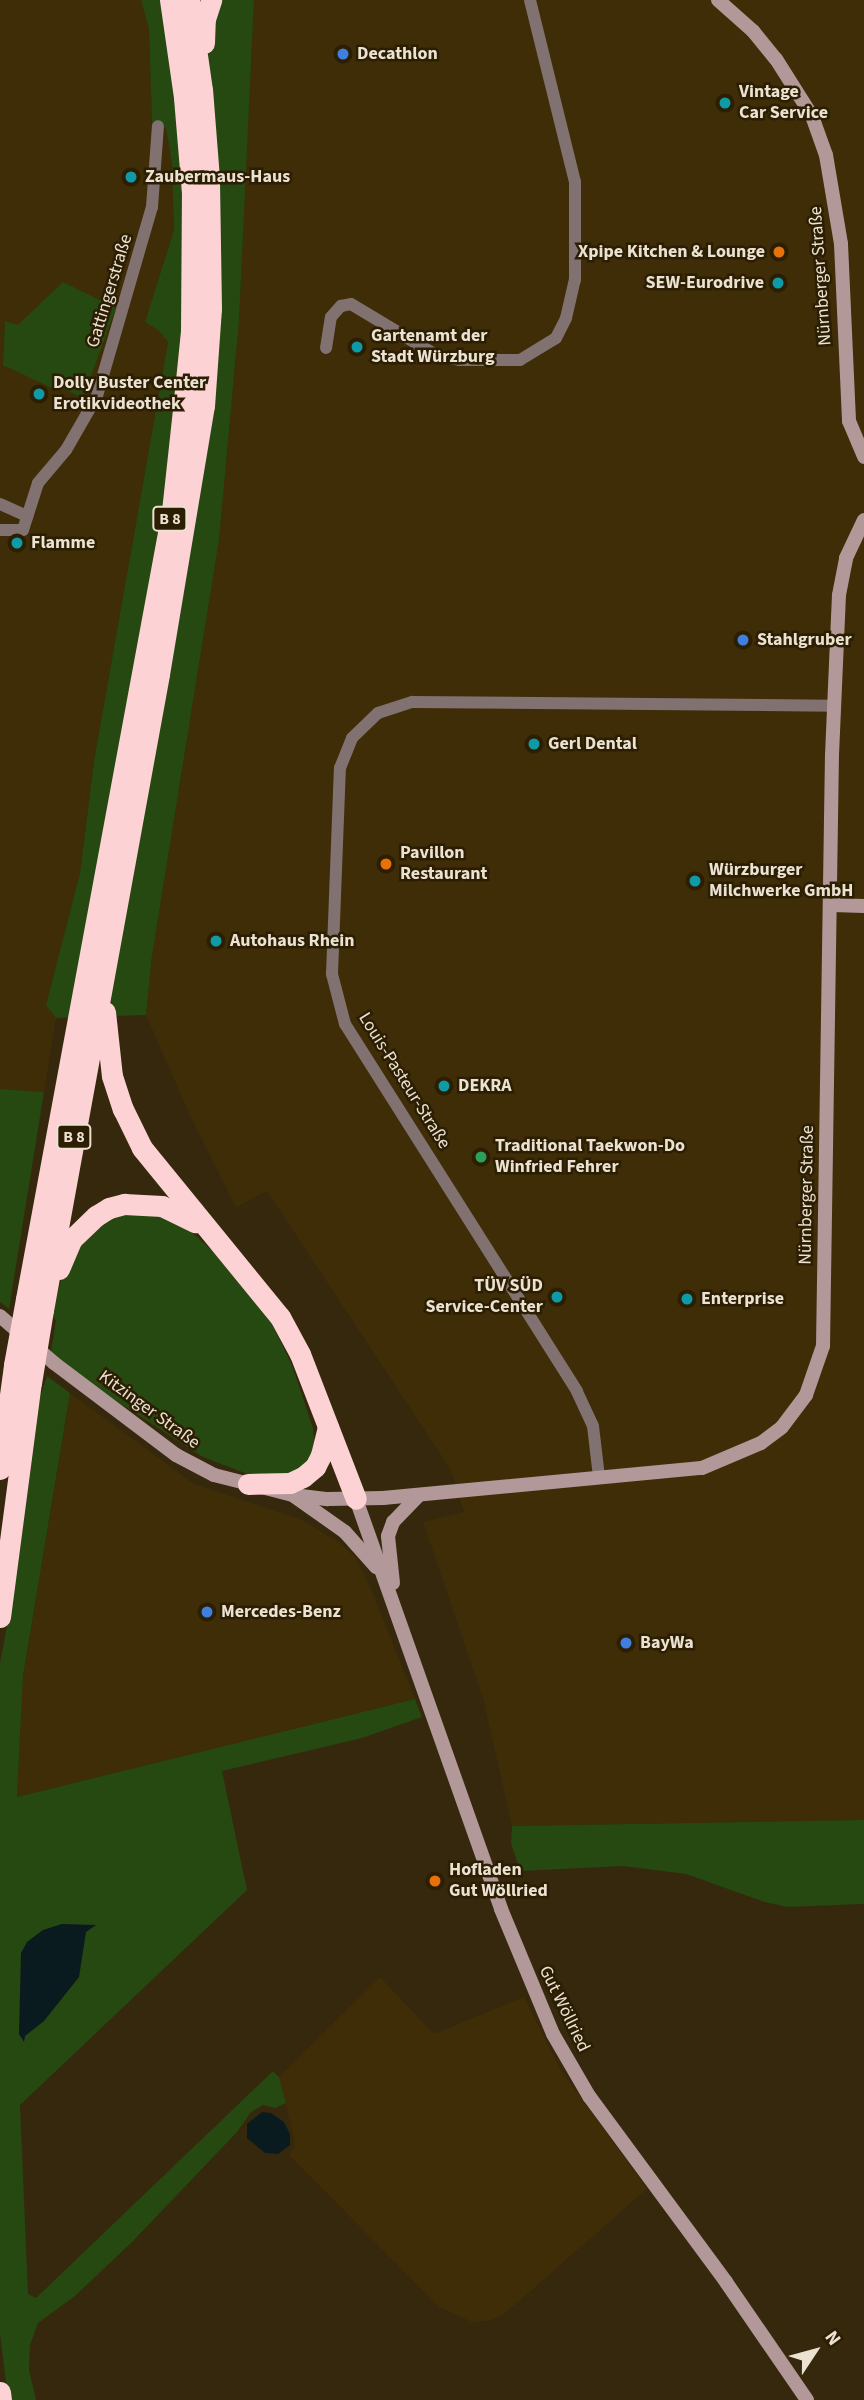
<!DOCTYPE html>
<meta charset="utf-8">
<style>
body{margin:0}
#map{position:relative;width:864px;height:2400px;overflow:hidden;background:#36280c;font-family:"Source Sans 3",sans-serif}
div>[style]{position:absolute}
.built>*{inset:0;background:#3e2d07}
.green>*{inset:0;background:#264811}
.water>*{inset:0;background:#091b1e}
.street>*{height:12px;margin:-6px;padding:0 6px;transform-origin:6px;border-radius:6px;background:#817171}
.secondary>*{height:14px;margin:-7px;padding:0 7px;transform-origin:7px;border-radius:7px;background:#b39899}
.highway>*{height:21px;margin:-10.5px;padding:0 10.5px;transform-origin:10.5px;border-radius:10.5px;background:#fcd2d4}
.highway-bridge>*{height:21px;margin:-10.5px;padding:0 10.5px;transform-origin:10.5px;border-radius:10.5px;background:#fcd2d4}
.dots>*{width:19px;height:19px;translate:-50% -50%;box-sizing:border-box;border:4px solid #2c1e03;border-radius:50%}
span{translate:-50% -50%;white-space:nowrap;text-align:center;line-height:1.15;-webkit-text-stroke:5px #2c1e03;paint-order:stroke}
.shield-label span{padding:2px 5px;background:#2c1e03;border:2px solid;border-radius:5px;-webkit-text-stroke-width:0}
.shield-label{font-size:16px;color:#ebe2d2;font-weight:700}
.poi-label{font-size:18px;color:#ebe2d2;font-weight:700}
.left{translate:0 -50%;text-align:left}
.right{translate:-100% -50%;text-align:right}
.street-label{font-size:18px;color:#ebe2d2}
.north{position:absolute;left:780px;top:2316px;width:70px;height:70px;-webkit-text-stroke:5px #2c1e03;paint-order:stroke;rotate:54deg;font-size:19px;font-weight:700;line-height:28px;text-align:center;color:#ebe2d2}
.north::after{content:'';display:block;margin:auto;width:24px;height:32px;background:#ebe2d2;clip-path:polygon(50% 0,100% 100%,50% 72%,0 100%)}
</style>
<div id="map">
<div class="built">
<div style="clip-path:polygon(0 0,141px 0,149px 29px,152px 124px,166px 128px,172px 164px,174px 230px,145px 322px,159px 331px,168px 342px,94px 761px,80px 873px,46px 1005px,56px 1018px,44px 1092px,0 1089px)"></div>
<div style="clip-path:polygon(254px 0,864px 0,864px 1820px,512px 1826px,483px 1698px,423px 1522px,464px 1512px,451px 1470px,267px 1191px,236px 1207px,187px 1109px,146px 1015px,152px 956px,219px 540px,239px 321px)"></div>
<div style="clip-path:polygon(70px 1393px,194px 1484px,302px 1520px,340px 1543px,355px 1557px,371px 1589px,415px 1699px,17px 1797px,23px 1676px)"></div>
<div style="clip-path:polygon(380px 1977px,434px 2034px,524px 1997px,561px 2070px,647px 2189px,503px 2315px,488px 2321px,472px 2322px,439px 2307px,290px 2156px,295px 2143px,279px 2077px)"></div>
</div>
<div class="green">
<div style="clip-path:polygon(141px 0,254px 0,239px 321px,219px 540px,152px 956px,146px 1015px,56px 1018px,46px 1005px,80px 873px,94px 761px,168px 342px,159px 331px,145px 322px,174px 230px,172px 164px,166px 128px,152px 124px,149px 29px)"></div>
<div style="clip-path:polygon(63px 282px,116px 308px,83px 398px,59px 387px,58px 391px,3px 365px,5px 321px,18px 325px)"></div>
<div style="clip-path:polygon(0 1089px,44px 1092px,9px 1309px,0 1302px)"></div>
<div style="clip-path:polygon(146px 1208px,187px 1228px,215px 1253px,240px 1279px,272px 1324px,292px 1365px,313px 1428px,315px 1449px,301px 1473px,250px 1475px,203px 1457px,99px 1390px,51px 1352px,56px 1320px,52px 1316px,67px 1257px,89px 1224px)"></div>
<div style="clip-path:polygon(47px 1376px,70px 1393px,23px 1676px,17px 1797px,415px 1699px,422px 1717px,362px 1738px,222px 1771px,247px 1890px,20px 2105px,28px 2294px,36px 2298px,273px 2071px,279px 2077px,286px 2103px,275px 2108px,263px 2105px,251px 2112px,237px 2132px,133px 2241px,75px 2296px,38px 2323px,30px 2345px,29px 2370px,36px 2400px,8px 2400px,0 2333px,0 1663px,17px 1573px,40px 1398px)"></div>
<div style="clip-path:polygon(864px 1820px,864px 1904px,787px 1907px,765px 1902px,686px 1874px,623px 1866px,520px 1871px,511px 1843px,512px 1826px)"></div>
</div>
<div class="water">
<div style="clip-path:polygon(62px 1924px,96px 1925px,86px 1932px,79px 1977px,44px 2021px,25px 2036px,24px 2042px,19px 2034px,21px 1953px,27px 1942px,43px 1930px)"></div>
<div style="clip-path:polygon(262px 2112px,271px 2113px,284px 2122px,290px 2134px,290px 2145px,278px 2154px,265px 2153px,247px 2138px,247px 2124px)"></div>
</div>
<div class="street">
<div style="left:326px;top:348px;width:31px;rotate:-81deg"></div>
<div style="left:331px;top:317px;width:15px;rotate:-48deg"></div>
<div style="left:341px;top:306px;width:10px;rotate:-11deg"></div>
<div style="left:351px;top:304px;width:99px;rotate:31deg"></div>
<div style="left:436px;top:355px;width:24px;rotate:12deg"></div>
<div style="left:459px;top:360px;width:61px"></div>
<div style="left:520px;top:360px;width:42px;rotate:-31.4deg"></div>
<div style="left:556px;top:338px;width:22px;rotate:-63deg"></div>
<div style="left:566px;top:318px;width:39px;rotate:-77deg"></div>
<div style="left:575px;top:280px;width:98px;rotate:-90deg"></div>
<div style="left:575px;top:182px;width:187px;rotate:-103.9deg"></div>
<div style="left:0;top:504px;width:30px;rotate:24deg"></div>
<div style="left:0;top:530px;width:23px"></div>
<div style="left:23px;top:530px;width:49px;rotate:-72.3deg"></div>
<div style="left:38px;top:483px;width:43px;rotate:-49.7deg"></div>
<div style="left:66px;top:450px;width:62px;rotate:-60.1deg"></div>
<div style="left:97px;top:396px;width:197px;rotate:-73.8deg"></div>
<div style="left:152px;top:207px;width:81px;rotate:-85.8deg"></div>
<div style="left:599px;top:1477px;width:51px;rotate:-96.7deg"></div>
<div style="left:593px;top:1426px;width:38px;rotate:-115deg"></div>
<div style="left:577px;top:1391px;width:434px;rotate:-122.3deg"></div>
<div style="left:345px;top:1024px;width:52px;rotate:-104.6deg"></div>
<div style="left:332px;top:974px;width:206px;rotate:-87.8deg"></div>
<div style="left:340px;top:768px;width:32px;rotate:-68deg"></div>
<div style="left:352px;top:738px;width:36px;rotate:-44deg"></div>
<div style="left:378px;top:713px;width:36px;rotate:-18deg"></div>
<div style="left:412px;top:702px;width:422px;rotate:0.5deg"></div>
</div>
<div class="secondary">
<div style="left:718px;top:0;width:47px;rotate:41.5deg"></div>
<div style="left:753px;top:31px;width:36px;rotate:51deg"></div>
<div style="left:776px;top:59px;width:67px;rotate:57.7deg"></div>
<div style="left:812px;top:116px;width:41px;rotate:70.3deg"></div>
<div style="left:826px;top:155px;width:90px;rotate:80.4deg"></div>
<div style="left:841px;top:244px;width:177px;rotate:87.4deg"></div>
<div style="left:849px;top:421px;width:39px;rotate:67deg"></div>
<div style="left:832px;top:905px;width:32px;rotate:2deg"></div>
<div style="left:0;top:1316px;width:72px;rotate:41deg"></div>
<div style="left:54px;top:1363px;width:153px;rotate:37deg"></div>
<div style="left:176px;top:1455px;width:43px;rotate:27.8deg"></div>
<div style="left:214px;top:1475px;width:81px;rotate:14.2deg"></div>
<div style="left:293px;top:1495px;width:35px;rotate:7deg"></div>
<div style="left:328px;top:1499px;width:55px;rotate:-1deg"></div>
<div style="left:383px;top:1498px;width:320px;rotate:-5.4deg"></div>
<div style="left:702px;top:1468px;width:64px;rotate:-23deg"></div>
<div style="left:761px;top:1443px;width:26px;rotate:-37deg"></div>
<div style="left:782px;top:1427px;width:40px;rotate:-53deg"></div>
<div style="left:806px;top:1395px;width:52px;rotate:-70.9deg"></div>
<div style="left:823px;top:1346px;width:591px;rotate:-89.13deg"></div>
<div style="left:832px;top:755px;width:160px;rotate:-87.5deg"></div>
<div style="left:839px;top:595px;width:38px;rotate:-79deg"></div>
<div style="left:846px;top:558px;width:42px;rotate:-64.7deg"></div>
<div style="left:294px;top:1496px;width:62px;rotate:35.2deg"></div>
<div style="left:345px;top:1532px;width:47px;rotate:48.5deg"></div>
<div style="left:356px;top:1499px;width:435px;rotate:70.5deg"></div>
<div style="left:501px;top:1909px;width:135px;rotate:67.4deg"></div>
<div style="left:553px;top:2034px;width:72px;rotate:59.9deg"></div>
<div style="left:589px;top:2096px;width:231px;rotate:53.6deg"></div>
<div style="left:726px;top:2282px;width:143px;rotate:55.5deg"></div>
<div style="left:393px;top:1583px;width:47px;rotate:-96.1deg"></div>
<div style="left:388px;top:1536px;width:15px;rotate:-70deg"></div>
<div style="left:393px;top:1522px;width:37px;rotate:-46deg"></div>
</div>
<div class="highway">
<div style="left:204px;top:43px;width:24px;rotate:-88deg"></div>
<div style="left:205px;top:19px;width:20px;rotate:-72deg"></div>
<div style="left:105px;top:1012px;width:64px;rotate:83.8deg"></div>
<div style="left:112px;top:1076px;width:35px;rotate:72deg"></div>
<div style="left:123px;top:1109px;width:43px;rotate:64deg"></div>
<div style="left:142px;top:1148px;width:218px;rotate:50.8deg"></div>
<div style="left:280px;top:1317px;width:42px;rotate:61.6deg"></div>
<div style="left:300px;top:1354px;width:155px;rotate:68.9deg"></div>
<div style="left:59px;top:1269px;width:33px;rotate:-67deg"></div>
<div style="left:72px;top:1239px;width:33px;rotate:-44deg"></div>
<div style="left:96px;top:1216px;width:15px;rotate:-32deg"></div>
<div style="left:109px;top:1208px;width:16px;rotate:-15deg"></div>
<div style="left:124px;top:1204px;width:38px;rotate:3deg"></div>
<div style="left:162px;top:1206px;width:37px;rotate:26deg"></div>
<div style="left:26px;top:1299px;width:801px;rotate:-79.5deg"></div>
<div style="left:172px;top:511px;width:112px;rotate:-83.8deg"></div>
<div style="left:184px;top:400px;width:69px;rotate:-84.2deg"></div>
<div style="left:191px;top:331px;width:138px;rotate:-89.6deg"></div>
<div style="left:192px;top:193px;width:96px;rotate:-94.8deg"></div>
<div style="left:184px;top:97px;width:98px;rotate:-98.2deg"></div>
<div style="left:43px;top:1310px;width:646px;rotate:-79.66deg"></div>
<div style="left:159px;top:674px;width:272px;rotate:-80.5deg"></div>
<div style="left:204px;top:406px;width:97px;rotate:-85.9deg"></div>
<div style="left:211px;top:309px;width:131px;rotate:-90.9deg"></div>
<div style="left:209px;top:178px;width:88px;rotate:-94.5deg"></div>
<div style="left:202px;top:90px;width:91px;rotate:-98.2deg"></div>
<div style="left:0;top:1469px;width:105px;rotate:-82.3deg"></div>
<div style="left:248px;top:1484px;width:42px;rotate:-1.4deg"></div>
<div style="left:290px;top:1483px;width:14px;rotate:-25deg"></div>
<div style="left:303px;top:1477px;width:16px;rotate:-40deg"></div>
<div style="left:315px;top:1467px;width:13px;rotate:-63deg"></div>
<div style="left:321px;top:1455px;width:29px;rotate:-76deg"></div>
<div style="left:0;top:1617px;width:236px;rotate:-82.5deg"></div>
<div style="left:0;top:2392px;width:8px;rotate:83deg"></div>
</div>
<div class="highway-bridge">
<div style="left:14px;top:1365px;width:67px;rotate:-79.7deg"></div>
<div style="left:31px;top:1383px;width:74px;rotate:-80.7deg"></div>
</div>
<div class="dots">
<div style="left:343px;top:54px;background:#3f7fe0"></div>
<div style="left:725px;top:103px;background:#0f9aa8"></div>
<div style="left:131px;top:177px;background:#0f9aa8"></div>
<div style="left:779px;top:252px;background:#e8710a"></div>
<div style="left:778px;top:283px;background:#0f9aa8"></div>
<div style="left:357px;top:347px;background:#0f9aa8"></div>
<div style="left:39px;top:394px;background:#0f9aa8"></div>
<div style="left:17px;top:543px;background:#0f9aa8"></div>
<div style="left:743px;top:640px;background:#3f7fe0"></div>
<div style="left:534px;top:744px;background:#0f9aa8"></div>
<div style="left:386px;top:864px;background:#e8710a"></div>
<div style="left:695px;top:881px;background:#0f9aa8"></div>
<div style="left:216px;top:941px;background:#0f9aa8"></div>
<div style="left:444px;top:1086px;background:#0f9aa8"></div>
<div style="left:481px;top:1157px;background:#2e9e5b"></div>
<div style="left:557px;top:1297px;background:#0f9aa8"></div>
<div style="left:687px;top:1299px;background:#0f9aa8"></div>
<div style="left:207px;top:1612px;background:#3f7fe0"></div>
<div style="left:626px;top:1643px;background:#3f7fe0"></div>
<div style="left:435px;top:1881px;background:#e8710a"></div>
</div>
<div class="shield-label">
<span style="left:170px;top:519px">B 8</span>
<span style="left:74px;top:1137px">B 8</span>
</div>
<div class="poi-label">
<span class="left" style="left:357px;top:54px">Decathlon</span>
<span class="left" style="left:739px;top:103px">Vintage<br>Car Service</span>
<span class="left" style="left:145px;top:177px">Zaubermaus-Haus</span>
<span class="right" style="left:765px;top:252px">Xpipe Kitchen &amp; Lounge</span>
<span class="right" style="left:764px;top:283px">SEW-Eurodrive</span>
<span class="left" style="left:371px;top:347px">Gartenamt der<br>Stadt Würzburg</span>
<span class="left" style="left:53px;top:394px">Dolly Buster Center<br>Erotikvideothek</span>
<span class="left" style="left:31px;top:543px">Flamme</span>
<span class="left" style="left:757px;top:640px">Stahlgruber</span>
<span class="left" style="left:548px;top:744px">Gerl Dental</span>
<span class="left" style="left:400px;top:864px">Pavillon<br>Restaurant</span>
<span class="left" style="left:709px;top:881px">Würzburger<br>Milchwerke GmbH</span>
<span class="left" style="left:230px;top:941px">Autohaus Rhein</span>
<span class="left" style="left:458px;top:1086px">DEKRA</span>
<span class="left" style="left:495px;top:1157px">Traditional Taekwon-Do<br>Winfried Fehrer</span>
<span class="right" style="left:543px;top:1297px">TÜV SÜD<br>Service-Center</span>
<span class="left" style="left:701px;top:1299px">Enterprise</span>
<span class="left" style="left:221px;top:1612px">Mercedes-Benz</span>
<span class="left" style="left:640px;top:1643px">BayWa</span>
<span class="left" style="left:449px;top:1881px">Hofladen<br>Gut Wöllried</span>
</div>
<div class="street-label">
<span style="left:821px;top:276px;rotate:-94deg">Nürnberger Straße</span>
<span style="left:110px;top:291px;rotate:-73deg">Gattingerstraße</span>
<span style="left:404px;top:1081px;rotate:58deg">Louis-Pasteur-Straße</span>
<span style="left:807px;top:1195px;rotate:-89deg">Nürnberger Straße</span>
<span style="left:149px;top:1410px;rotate:36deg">Kitzinger Straße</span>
<span style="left:564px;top:2009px;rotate:64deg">Gut Wöllried</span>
</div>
<div class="north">N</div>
</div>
